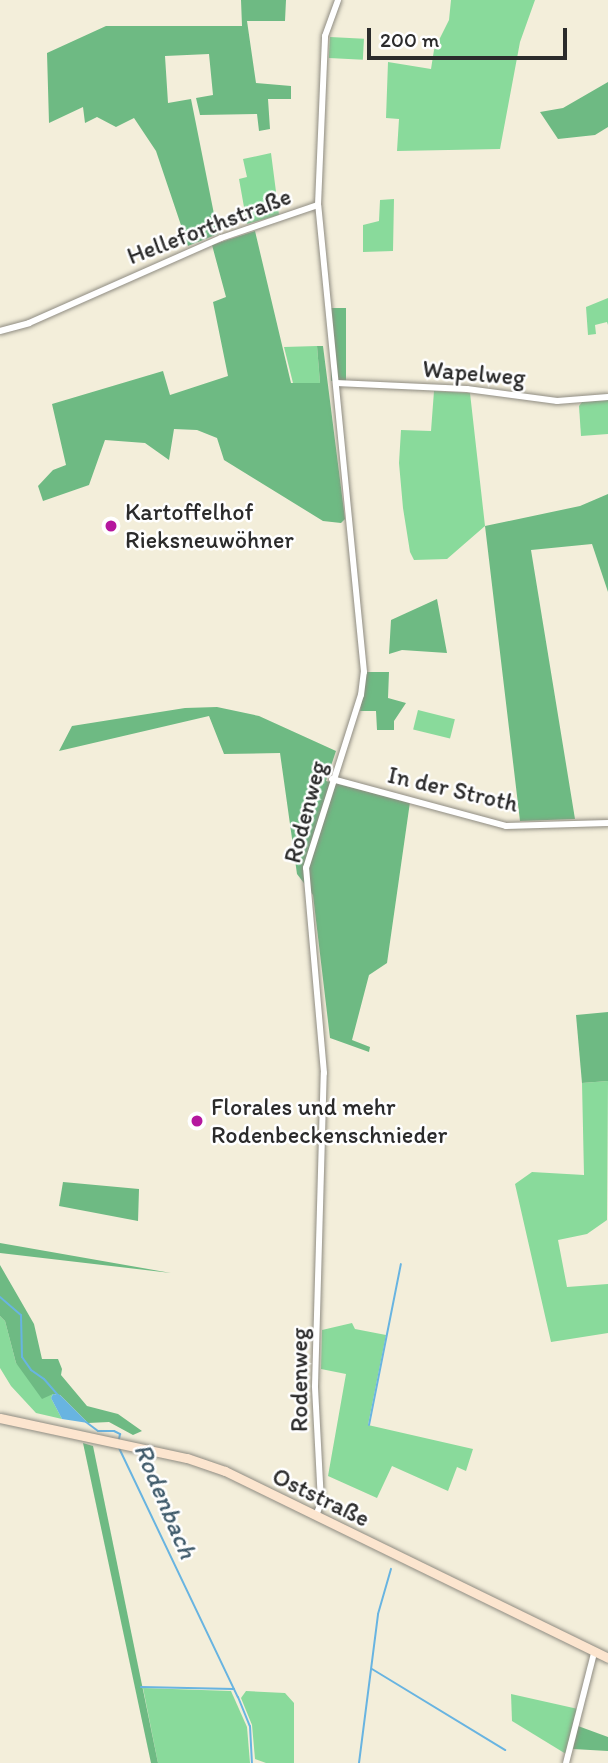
<!DOCTYPE html>
<meta charset="utf-8">
<style>
body{margin:0}
#map{position:relative;width:608px;height:1763px;overflow:hidden;background:#f3eeda;font-family:Itim,sans-serif}
div>[style]{position:absolute}
.green>*{inset:0;background:#89da9b;transform-origin:0 0}
.forest>*{inset:0;background:#6eba83;transform-origin:0 0}
.water>*{inset:0;background:#68b4e1}
.stream>*{height:2px;margin:-1px;padding:0 1px;transform-origin:1px;border-radius:1px;background:#68b4e1}
.roads{filter:drop-shadow(0 0 2px #8f8c82) drop-shadow(0 0 2px #8f8c82)}
.street>*{height:6px;margin:-3px;padding:0 3px;transform-origin:3px;border-radius:3px;background:#fff}
.secondary>*{height:9px;margin:-4.5px;padding:0 4.5px;transform-origin:4.5px;border-radius:4.5px;background:#fce5cf}
.dots>*{width:19px;height:19px;translate:-50% -50%;box-sizing:border-box;border:4px solid #fff;border-radius:50%}
span{translate:-50% -50%;white-space:nowrap;text-align:center;line-height:1.15;-webkit-text-stroke:5px #fff;paint-order:stroke}
.street-label{font-size:24px;color:#2b2b2b}
.poi-label{font-size:24px;color:#2b2b2b}
.left{translate:0 -50%;text-align:left}
.water-label{font-size:26px;color:#405b6b;font-style:italic}
.scale{position:absolute;left:367px;top:28px;width:200px;height:32px;box-sizing:border-box;border:4px solid #2b2b2b;border-top:0;padding-left:9px;font-size:21px;line-height:24px;white-space:nowrap;color:#2b2b2b;-webkit-text-stroke:5px #fff;paint-order:stroke}
</style>
<div id="map">
<div class="green">
<div style="clip-path:polygon(451px 0,535px 0,520px 42px,500px 149px,397px 151px,399px 119px,386px 118px,388px 62px,431px 69px,434px 50px,449px 20px)"></div>
<div style="left:330px;top:37px;width:34px;height:21px;rotate:3deg"></div>
<div style="clip-path:polygon(271px 153px,279px 215px,247px 224px,239px 179px,247px 177px,243px 159px)"></div>
<div style="clip-path:polygon(394px 199px,393px 251px,363px 252px,363px 225px,379px 221px,380px 200px)"></div>
<div style="clip-path:polygon(608px 298px,608px 325px,607px 322px,595px 325px,596px 334px,588px 335px,586px 307px)"></div>
<div style="clip-path:polygon(317px 346px,320px 383px,293px 383px,284px 347px)"></div>
<div style="clip-path:polygon(434px 391px,470px 393px,485px 526px,447px 559px,414px 560px,410px 552px,403px 508px,399px 463px,401px 430px,431px 431px)"></div>
<div style="clip-path:polygon(608px 400px,608px 434px,581px 436px,579px 406px,582px 402px)"></div>
<div style="left:418px;top:710px;width:38px;height:20px;rotate:14deg"></div>
<div style="clip-path:polygon(608px 1081px,607px 1220px,587px 1234px,558px 1240px,567px 1287px,608px 1284px,608px 1333px,551px 1342px,515px 1184px,532px 1172px,584px 1175px,582px 1083px)"></div>
<div style="clip-path:polygon(0 1316px,5px 1321px,16px 1363px,53px 1394px,51px 1398px,62px 1419px,36px 1413px,11px 1386px,0 1368px)"></div>
<div style="clip-path:polygon(352px 1323px,355px 1329px,386px 1335px,368px 1425px,473px 1449px,466px 1471px,457px 1467px,448px 1491px,392px 1466px,377px 1498px,328px 1476px,346px 1374px,321px 1369px,322px 1330px)"></div>
<div style="clip-path:polygon(143px 1688px,231px 1691px,247px 1727px,250px 1763px,158px 1763px)"></div>
<div style="clip-path:polygon(246px 1691px,285px 1693px,294px 1703px,294px 1763px,266px 1763px,255px 1759px,252px 1725px,241px 1698px)"></div>
<div style="clip-path:polygon(511px 1694px,578px 1709px,566px 1754px,512px 1721px)"></div>
</div>
<div class="forest">
<div style="clip-path:polygon(241px 0,286px 0,285px 21px,247px 21px,256px 83px,291px 86px,291px 99px,268px 99px,270px 129px,259px 131px,257px 114px,200px 115px,196px 98px,213px 95px,209px 54px,165px 56px,168px 103px,191px 99px,218px 234px,188px 246px,156px 151px,134px 118px,116px 127px,97px 117px,85px 123px,83px 107px,49px 123px,47px 53px,106px 26px,242px 26px)"></div>
<div style="clip-path:polygon(608px 82px,608px 127px,595px 135px,558px 139px,540px 112px,563px 108px)"></div>
<div style="clip-path:polygon(255px 231px,291px 383px,320px 383px,317px 346px,323px 346px,345px 519px,341px 523px,323px 521px,224px 460px,217px 438px,197px 430px,174px 429px,169px 460px,145px 443px,105px 440px,89px 485px,43px 501px,38px 486px,53px 470px,66px 465px,52px 404px,163px 371px,170px 395px,228px 376px,213px 302px,226px 297px,212px 245px)"></div>
<div style="left:331px;top:308px;width:15px;height:73px"></div>
<div style="clip-path:polygon(608px 494px,608px 592px,592px 544px,531px 550px,575px 819px,520px 821px,485px 526px,580px 506px)"></div>
<div style="clip-path:polygon(437px 599px,447px 653px,402px 650px,389px 654px,391px 620px)"></div>
<div style="clip-path:polygon(366px 672px,389px 672px,388px 698px,406px 703px,394px 721px,394px 730px,377px 730px,376px 711px,360px 711px)"></div>
<div style="clip-path:polygon(217px 707px,259px 716px,336px 751px,326px 781px,410px 802px,387px 963px,369px 975px,352px 1040px,370px 1047px,369px 1052px,330px 1038px,313px 895px,297px 874px,280px 753px,224px 754px,209px 716px,59px 751px,72px 726px,185px 708px)"></div>
<div style="clip-path:polygon(608px 1012px,608px 1081px,582px 1083px,576px 1015px)"></div>
<div style="clip-path:polygon(63px 1182px,139px 1189px,138px 1221px,59px 1206px)"></div>
<div style="clip-path:polygon(0 1243px,171px 1273px,0 1253px)"></div>
<div style="clip-path:polygon(0 1265px,34px 1324px,42px 1359px,58px 1359px,62px 1369px,61px 1375px,87px 1406px,118px 1414px,142px 1431px,133px 1435px,109px 1422px,88px 1423px,60px 1395px,53px 1394px,42px 1399px,16px 1363px,5px 1321px,0 1316px)"></div>
<div style="clip-path:polygon(83px 1443px,93px 1446px,158px 1763px,151px 1763px)"></div>
<div style="clip-path:polygon(578px 1726px,608px 1737px,608px 1751px,573px 1749px)"></div>
</div>
<div class="water">
<div style="clip-path:polygon(53px 1394px,60px 1395px,88px 1423px,62px 1419px,51px 1398px)"></div>
</div>
<div class="stream">
<div style="left:0;top:1297px;width:28px;rotate:41deg"></div>
<div style="left:21px;top:1315px;width:42px;rotate:88.6deg"></div>
<div style="left:22px;top:1357px;width:16px;rotate:55deg"></div>
<div style="left:31px;top:1370px;width:16px;rotate:35deg"></div>
<div style="left:44px;top:1379px;width:23px;rotate:49deg"></div>
<div style="left:86px;top:1422px;width:15px;rotate:37deg"></div>
<div style="left:98px;top:1431px;width:16px"></div>
<div style="left:114px;top:1431px;width:7px;rotate:27deg"></div>
<div style="left:120px;top:1434px;width:5px;rotate:101deg"></div>
<div style="left:369px;top:1425px;width:164px;rotate:-78.8deg"></div>
<div style="left:119px;top:1448px;width:276px;rotate:64.5deg"></div>
<div style="left:238px;top:1697px;width:31px;rotate:68deg"></div>
<div style="left:250px;top:1726px;width:37px;rotate:87deg"></div>
<div style="left:372px;top:1669px;width:156px;rotate:31.3deg"></div>
<div style="left:141px;top:1687px;width:93px;rotate:1.2deg"></div>
<div style="left:359px;top:1763px;width:150px;rotate:-82.7deg"></div>
<div style="left:378px;top:1614px;width:47px;rotate:-73.9deg"></div>
</div>
<div class="roads">
<div class="street">
<div style="left:0;top:331px;width:30px;rotate:-15deg"></div>
<div style="left:29px;top:323px;width:210px;rotate:-23.9deg"></div>
<div style="left:221px;top:238px;width:102px;rotate:-18.8deg"></div>
<div style="left:336px;top:383px;width:131px;rotate:2.6deg"></div>
<div style="left:467px;top:389px;width:91px;rotate:7.6deg"></div>
<div style="left:557px;top:401px;width:51px;rotate:-4.5deg"></div>
<div style="left:332px;top:779px;width:180px;rotate:15.1deg"></div>
<div style="left:506px;top:826px;width:102px;rotate:-1.7deg"></div>
<div style="left:316px;top:1516px;width:15px;rotate:-70deg"></div>
<div style="left:321px;top:1502px;width:116px;rotate:-93deg"></div>
<div style="left:315px;top:1386px;width:313px;rotate:-88.4deg"></div>
<div style="left:324px;top:1073px;width:206px;rotate:-95deg"></div>
<div style="left:306px;top:868px;width:182px;rotate:-72.4deg"></div>
<div style="left:361px;top:695px;width:23px;rotate:-83deg"></div>
<div style="left:364px;top:672px;width:469px;rotate:-95.6deg"></div>
<div style="left:318px;top:205px;width:169px;rotate:-87.6deg"></div>
<div style="left:325px;top:36px;width:38px;rotate:-70deg"></div>
<div style="left:566px;top:1763px;width:114px;rotate:-75.7deg"></div>
</div>
<div class="secondary">
<div style="left:0;top:1418px;width:191px;rotate:12.1deg"></div>
<div style="left:187px;top:1458px;width:40px;rotate:18.9deg"></div>
<div style="left:225px;top:1471px;width:426px;rotate:26deg"></div>
</div>
</div>
<div class="dots">
<div style="left:111px;top:526px;background:#b5179e"></div>
<div style="left:197px;top:1121px;background:#b5179e"></div>
</div>
<div class="street-label">
<span style="left:209px;top:226px;rotate:-21deg">Helleforthstraße</span>
<span style="left:474px;top:373px;rotate:5deg">Wapelweg</span>
<span style="left:453px;top:789px;rotate:13deg">In der Stroth</span>
<span style="left:305px;top:812px;rotate:-75deg">Rodenweg</span>
<span style="left:299px;top:1380px;rotate:-90deg">Rodenweg</span>
<span style="left:321px;top:1497px;rotate:26deg">Oststraße</span>
</div>
<div class="poi-label">
<span class="left" style="left:125px;top:526px">Kartoffelhof<br>Rieksneuwöhner</span>
<span class="left" style="left:211px;top:1121px">Florales und mehr<br>Rodenbeckenschnieder</span>
</div>
<div class="water-label">
<span style="left:165px;top:1501px;rotate:67deg">Rodenbach</span>
</div>
<div class="scale">200 m</div>
</div>
